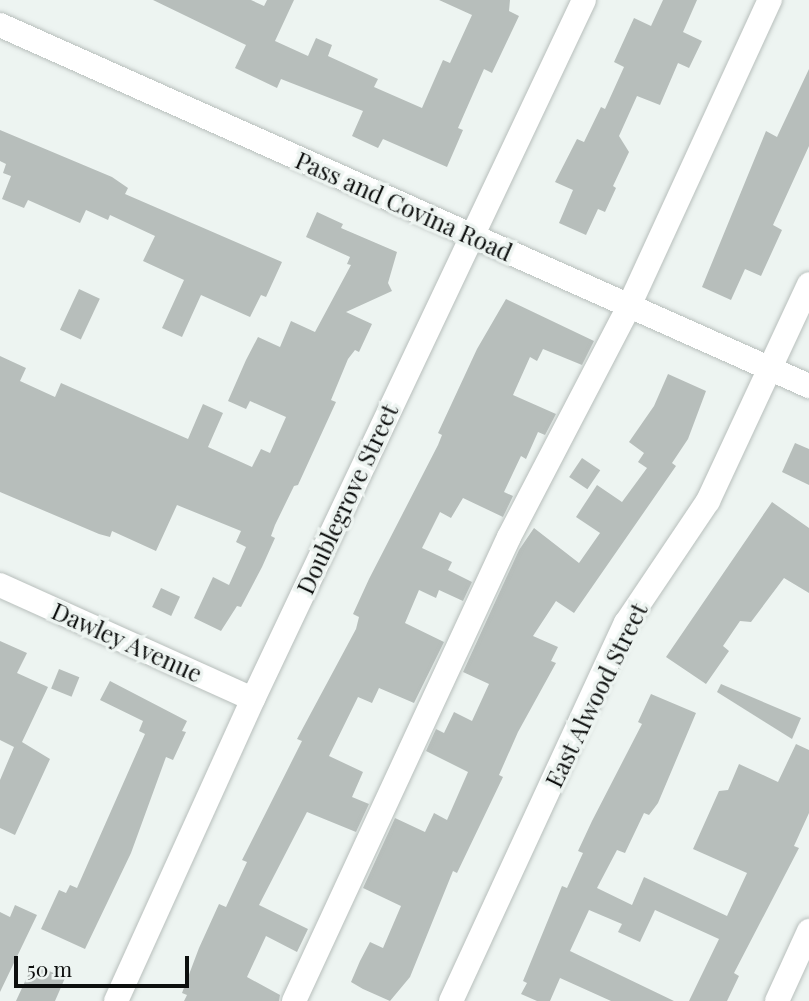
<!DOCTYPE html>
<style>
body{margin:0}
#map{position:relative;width:809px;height:1001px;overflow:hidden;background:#edf4f1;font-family:"Playfair Display",serif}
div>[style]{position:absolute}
.building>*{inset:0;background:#b7bebb;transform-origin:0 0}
.roads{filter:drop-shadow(0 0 2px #b8bfbc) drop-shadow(0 0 2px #b8bfbc)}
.minor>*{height:24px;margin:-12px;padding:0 12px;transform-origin:12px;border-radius:12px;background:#fff}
span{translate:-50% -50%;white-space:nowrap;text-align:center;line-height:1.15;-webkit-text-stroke:7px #edf4f1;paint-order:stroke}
.street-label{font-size:24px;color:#0d0f0e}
.scale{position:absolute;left:14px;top:956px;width:175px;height:32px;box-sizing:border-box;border:4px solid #0d0f0e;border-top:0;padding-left:9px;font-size:21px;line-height:24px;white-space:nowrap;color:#0d0f0e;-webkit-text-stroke:5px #edf4f1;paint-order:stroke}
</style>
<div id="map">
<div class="building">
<div style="clip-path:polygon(153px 0,251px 0,264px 6px,267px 0,294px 0,275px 41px,308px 56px,316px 38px,332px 45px,328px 56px,378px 79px,374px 87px,422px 108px,443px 60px,450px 63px,472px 15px,439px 0,510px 0,509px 11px,519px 16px,492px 73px,484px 69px,458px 128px,463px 130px,447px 167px,383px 139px,378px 148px,352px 136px,363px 111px,281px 79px,277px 88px,235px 68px,246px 45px)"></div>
<div style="clip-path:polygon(663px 0,697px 0,683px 32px,702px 41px,689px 68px,678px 63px,660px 105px,637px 96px,619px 136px,629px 152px,613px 186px,616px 188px,605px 212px,598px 209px,586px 235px,559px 223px,573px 190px,555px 182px,577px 139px,584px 142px,601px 107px,605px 109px,624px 67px,614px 62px,634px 18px,651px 26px)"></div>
<div style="clip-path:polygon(809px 69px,809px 146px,773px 225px,782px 230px,761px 276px,745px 269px,731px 300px,702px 287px,766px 131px,777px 137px)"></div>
<div style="clip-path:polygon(0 130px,112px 177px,128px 188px,125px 194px,282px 262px,266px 297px,261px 295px,250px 317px,201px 295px,182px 337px,162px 328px,184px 280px,143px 261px,155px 236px,110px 215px,108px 220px,86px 210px,80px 223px,28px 200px,24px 208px,2px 199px,11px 176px,3px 173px,6px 164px,0 161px)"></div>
<div style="clip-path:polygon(317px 212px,343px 224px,341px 228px,397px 252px,388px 283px,392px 291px,346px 312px,372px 324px,359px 352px,355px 350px,348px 359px,331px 400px,336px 402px,298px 485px,294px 486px,275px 525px,271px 536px,275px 538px,262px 567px,241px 607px,237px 606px,221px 631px,194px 618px,213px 577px,229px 585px,246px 547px,236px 542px,241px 531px,177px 505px,156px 551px,112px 531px,110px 537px,99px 534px,0 492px,0 356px,26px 368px,20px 381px,55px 397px,61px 383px,188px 439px,203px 404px,223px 413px,208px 447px,252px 467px,261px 449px,270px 453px,286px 417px,250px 401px,246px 409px,228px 401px,246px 360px,258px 337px,280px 347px,291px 321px,315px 332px,351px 265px,347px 264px,350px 257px,306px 237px)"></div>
<div style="left:79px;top:289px;width:23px;height:45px;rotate:25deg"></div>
<div style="clip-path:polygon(506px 299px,594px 341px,582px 365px,543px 349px,537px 361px,530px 357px,513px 395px,556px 414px,545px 435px,538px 432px,526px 459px,521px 456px,504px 492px,513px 496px,503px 517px,463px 498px,451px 518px,440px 512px,422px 548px,452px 562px,448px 570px,472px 582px,463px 601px,439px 590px,436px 598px,419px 590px,405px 623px,444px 642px,414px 703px,379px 688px,372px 703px,358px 697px,329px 756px,363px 772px,352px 797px,369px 804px,356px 832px,307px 812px,259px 905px,308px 929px,297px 952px,266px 936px,247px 977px,280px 995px,279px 1001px,184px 1001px,187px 995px,182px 993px,199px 948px,219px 904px,226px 907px,247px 862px,242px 860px,302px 741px,297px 739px,356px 629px,359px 617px,353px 614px,369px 579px,438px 445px,442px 435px,438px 433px,477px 349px)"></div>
<div style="clip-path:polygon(668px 374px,706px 391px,688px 439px,672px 463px,676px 466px,574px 613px,556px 601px,533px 636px,558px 647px,551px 661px,556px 663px,518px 732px,499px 775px,503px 777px,457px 873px,453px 871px,410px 977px,390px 1001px,363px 989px,351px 982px,360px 961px,370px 942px,383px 948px,401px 906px,363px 888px,395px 818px,425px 832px,434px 813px,447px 820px,468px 772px,426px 751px,436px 729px,444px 733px,454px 712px,472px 721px,489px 684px,463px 672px,519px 550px,534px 528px,579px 563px,600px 533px,576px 517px,597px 485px,622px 502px,647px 468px,638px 462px,644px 453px,629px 442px,654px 406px)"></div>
<div style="clip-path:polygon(795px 443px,809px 449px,809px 485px,782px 472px)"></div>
<div style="left:582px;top:458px;width:22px;height:23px;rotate:34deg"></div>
<div style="clip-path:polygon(772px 502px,809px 528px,809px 593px,784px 578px,751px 622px,740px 621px,723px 646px,729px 651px,706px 684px,666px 657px)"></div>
<div style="left:161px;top:588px;width:21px;height:21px;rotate:25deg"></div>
<div style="clip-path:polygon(0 641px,27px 653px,17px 673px,48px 687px,22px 742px,50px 759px,15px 835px,0 828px,0 780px,14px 747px,0 740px)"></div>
<div style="left:59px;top:669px;width:22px;height:21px;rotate:22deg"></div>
<div style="clip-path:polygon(110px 681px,187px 721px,182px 731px,186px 732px,173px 760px,166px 757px,131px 853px,85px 949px,41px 929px,59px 890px,66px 893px,70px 885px,77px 888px,145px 734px,139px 731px,143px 721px,100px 700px)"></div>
<div style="clip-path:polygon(721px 684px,801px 718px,792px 739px,717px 692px)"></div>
<div style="clip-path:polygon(651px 694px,696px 713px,658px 803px,649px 815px,644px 813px,625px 853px,617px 850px,597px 888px,632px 905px,644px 877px,727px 916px,747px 873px,693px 849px,719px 791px,728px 790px,739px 764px,778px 782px,796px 744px,809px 750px,809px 813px,794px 846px,799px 848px,734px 973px,739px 976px,727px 1001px,689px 1001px,719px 939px,655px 910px,640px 942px,618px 932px,622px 924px,589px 910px,570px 951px,674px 1001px,611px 1001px,560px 978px,550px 1001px,537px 1001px,521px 994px,527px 983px,523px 981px,562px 886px,567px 888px,583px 853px,578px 851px,592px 821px,642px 724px,638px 722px)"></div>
<div style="clip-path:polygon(15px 905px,37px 915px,0 992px,0 912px,10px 917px)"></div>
<div style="clip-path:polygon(33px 964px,65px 978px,55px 1001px,16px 1001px)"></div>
</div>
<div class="roads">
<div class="minor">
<div style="left:0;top:25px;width:886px;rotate:24.05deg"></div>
<div style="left:0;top:585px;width:277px;rotate:24.3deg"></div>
<div style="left:116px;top:1001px;width:332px;rotate:-65.6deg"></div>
<div style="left:253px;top:699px;width:773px;rotate:-64.66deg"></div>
<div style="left:294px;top:1001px;width:511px;rotate:-65.14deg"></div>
<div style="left:509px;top:537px;width:260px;rotate:-62.5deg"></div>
<div style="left:629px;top:306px;width:337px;rotate:-65.3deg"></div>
<div style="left:451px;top:1001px;width:417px;rotate:-65.2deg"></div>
<div style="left:626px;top:623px;width:147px;rotate:-56.1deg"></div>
<div style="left:708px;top:501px;width:239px;rotate:-65deg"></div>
<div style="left:777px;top:1001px;width:77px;rotate:-65.4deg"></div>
</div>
</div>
<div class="street-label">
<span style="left:404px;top:206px;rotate:24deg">Pass and Covina Road</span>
<span style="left:347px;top:499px;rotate:-65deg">Doublegrove Street</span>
<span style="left:127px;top:642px;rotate:24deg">Dawley Avenue</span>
<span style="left:596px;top:695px;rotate:-64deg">East Alwood Street</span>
</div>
<div class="scale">50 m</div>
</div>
